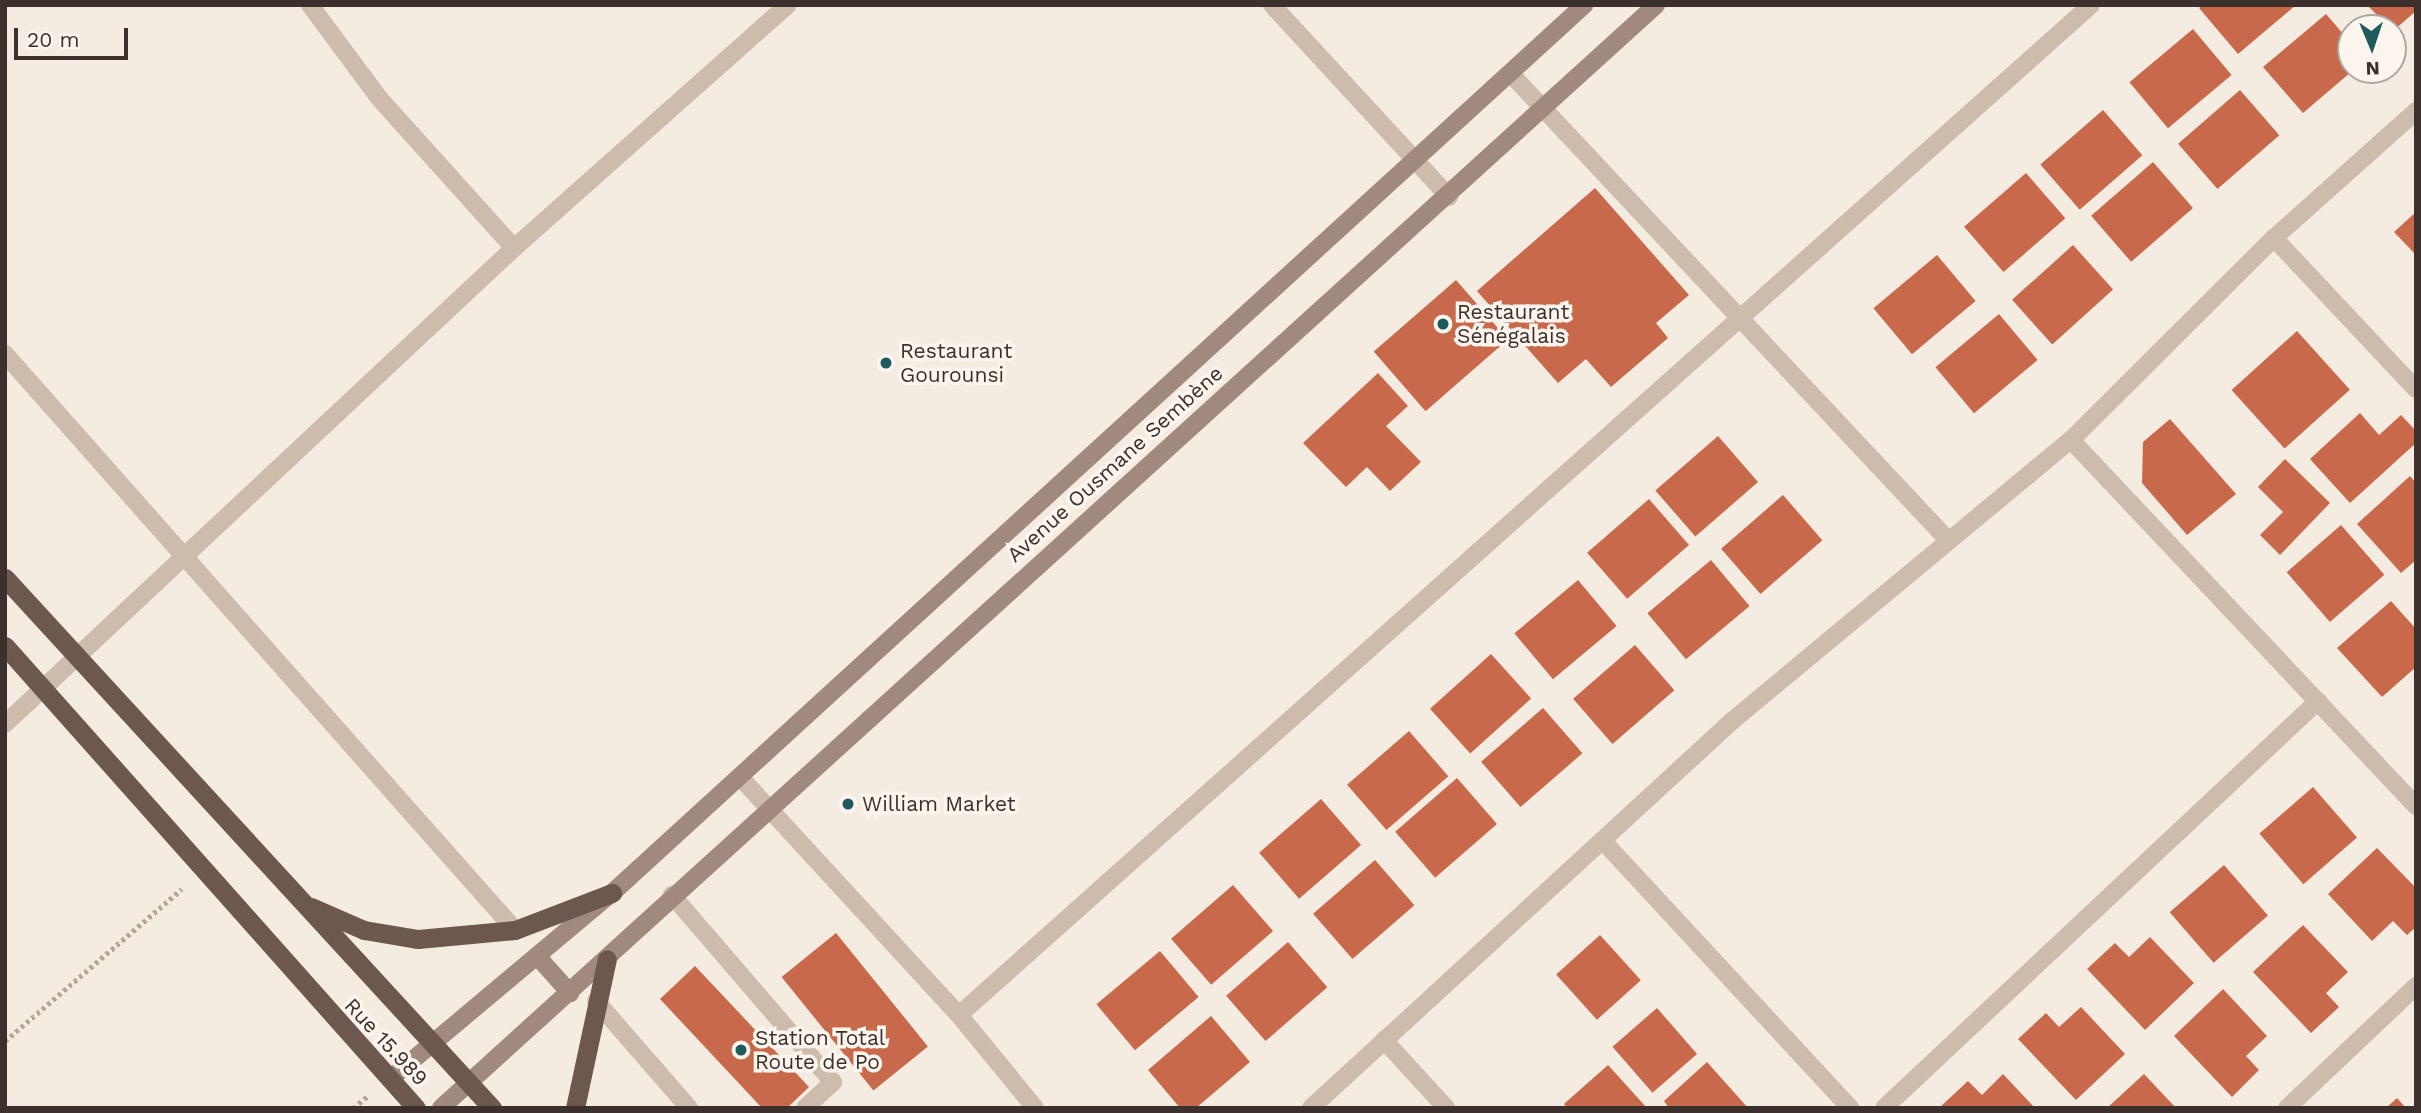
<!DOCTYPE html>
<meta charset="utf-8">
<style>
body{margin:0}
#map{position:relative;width:2421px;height:1113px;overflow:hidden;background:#f4ebe1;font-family:"Work Sans",sans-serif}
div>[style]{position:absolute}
.building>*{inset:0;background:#c8694b;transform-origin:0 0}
.path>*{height:4.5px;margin-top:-2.25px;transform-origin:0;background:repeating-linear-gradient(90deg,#b9a596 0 3.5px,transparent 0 7px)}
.service>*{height:18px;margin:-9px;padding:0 9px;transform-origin:9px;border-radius:9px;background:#cdbbac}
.minor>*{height:18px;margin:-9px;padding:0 9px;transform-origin:9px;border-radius:9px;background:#cdbbac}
.secondary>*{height:18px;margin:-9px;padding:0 9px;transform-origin:9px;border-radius:9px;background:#a18a7d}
.trunk>*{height:19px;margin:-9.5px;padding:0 9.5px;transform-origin:9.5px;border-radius:9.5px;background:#6c584f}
.dots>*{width:19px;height:19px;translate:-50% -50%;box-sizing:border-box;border:4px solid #fbf5ee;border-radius:50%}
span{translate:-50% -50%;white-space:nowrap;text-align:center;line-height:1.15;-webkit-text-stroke:7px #fbf5ee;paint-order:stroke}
.poi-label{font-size:21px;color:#3b302b}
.left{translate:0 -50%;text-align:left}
.street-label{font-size:21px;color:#3b302b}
.frame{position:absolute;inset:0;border:7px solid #3b302b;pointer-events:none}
.north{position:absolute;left:2337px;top:14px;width:70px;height:70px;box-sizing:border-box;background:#fbf5ee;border:2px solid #aea6a0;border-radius:50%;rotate:178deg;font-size:19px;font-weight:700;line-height:28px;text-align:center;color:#3b302b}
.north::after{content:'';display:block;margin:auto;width:24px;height:32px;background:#1f5a5e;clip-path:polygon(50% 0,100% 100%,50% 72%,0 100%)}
.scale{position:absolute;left:14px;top:28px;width:114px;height:32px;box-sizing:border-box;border:4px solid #3b302b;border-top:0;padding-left:9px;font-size:21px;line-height:24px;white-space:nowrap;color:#3b302b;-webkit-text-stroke:5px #fbf5ee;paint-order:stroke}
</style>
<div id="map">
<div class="building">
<div style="clip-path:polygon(2203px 5px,2296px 5px,2238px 54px,2199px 8px)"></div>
<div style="clip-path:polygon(2367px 5px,2416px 5px,2416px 11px,2393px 31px)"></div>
<div style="clip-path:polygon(2326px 14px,2351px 43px,2351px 72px,2303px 113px,2263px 67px)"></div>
<div style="left:2193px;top:29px;width:60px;height:83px;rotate:50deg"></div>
<div style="left:2240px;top:90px;width:60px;height:82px;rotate:49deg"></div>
<div style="left:2103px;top:110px;width:60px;height:83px;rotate:49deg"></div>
<div style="left:2153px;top:162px;width:61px;height:82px;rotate:49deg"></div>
<div style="left:2026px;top:173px;width:60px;height:82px;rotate:49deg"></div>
<div style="clip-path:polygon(1595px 188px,1689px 295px,1656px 323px,1668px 338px,1611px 387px,1586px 359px,1558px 383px,1477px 291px)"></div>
<div style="clip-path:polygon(2416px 212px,2416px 255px,2394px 232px)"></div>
<div style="left:2073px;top:245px;width:60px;height:82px;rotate:48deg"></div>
<div style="left:1937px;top:255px;width:60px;height:83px;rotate:50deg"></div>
<div style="left:1456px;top:280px;width:79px;height:109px;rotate:49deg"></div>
<div style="left:1999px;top:314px;width:60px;height:83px;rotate:50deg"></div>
<div style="left:2297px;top:331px;width:79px;height:88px;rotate:48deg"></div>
<div style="clip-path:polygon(1378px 373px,1408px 406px,1386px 426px,1421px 462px,1390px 491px,1367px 467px,1346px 487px,1303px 443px)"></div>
<div style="clip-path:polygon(2360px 413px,2379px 435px,2401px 415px,2416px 431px,2416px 443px,2350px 503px,2310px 459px)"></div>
<div style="clip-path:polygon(2170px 419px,2236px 494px,2187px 535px,2142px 483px,2143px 442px)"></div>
<div style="left:1718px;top:436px;width:61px;height:83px;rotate:49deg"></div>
<div style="clip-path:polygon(2285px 459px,2330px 503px,2280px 555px,2260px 535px,2283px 512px,2258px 487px)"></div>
<div style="clip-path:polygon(2410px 476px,2416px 483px,2416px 560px,2401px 573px,2357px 524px)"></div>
<div style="left:1783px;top:495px;width:60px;height:82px;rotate:49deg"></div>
<div style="left:1649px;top:499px;width:61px;height:82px;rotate:49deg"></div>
<div style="left:2341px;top:525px;width:66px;height:72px;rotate:49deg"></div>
<div style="left:1711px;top:560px;width:60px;height:83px;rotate:50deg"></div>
<div style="left:1578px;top:580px;width:60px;height:83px;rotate:50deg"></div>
<div style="clip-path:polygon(2391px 601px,2416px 629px,2416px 667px,2382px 697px,2337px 648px)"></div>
<div style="left:1635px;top:645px;width:60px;height:82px;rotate:49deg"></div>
<div style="left:1491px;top:654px;width:60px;height:82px;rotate:48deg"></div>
<div style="left:1543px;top:708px;width:60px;height:82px;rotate:49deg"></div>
<div style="left:1409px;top:731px;width:60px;height:82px;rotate:49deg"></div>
<div style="left:1457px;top:778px;width:61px;height:82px;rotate:49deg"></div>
<div style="left:2313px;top:787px;width:67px;height:71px;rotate:49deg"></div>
<div style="left:1321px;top:799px;width:61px;height:82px;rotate:49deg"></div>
<div style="clip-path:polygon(2377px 848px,2416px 888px,2416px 927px,2407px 935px,2393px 921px,2372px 941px,2328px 894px)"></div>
<div style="left:1375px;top:860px;width:60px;height:82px;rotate:49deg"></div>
<div style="left:2224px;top:865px;width:67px;height:72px;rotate:49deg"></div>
<div style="left:1233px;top:885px;width:61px;height:82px;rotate:49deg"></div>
<div style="clip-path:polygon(2303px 925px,2348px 972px,2326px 993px,2339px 1007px,2311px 1033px,2253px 972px)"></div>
<div style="left:836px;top:933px;width:146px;height:70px;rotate:51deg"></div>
<div style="left:1600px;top:935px;width:61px;height:59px;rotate:48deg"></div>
<div style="clip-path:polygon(2150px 937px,2194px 983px,2145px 1030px,2087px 969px,2115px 943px,2129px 957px)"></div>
<div style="left:1288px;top:942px;width:60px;height:82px;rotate:49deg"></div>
<div style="left:1160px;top:951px;width:60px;height:83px;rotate:50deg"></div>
<div style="clip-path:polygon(695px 966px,809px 1087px,787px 1108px,762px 1108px,660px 999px)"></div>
<div style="clip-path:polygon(2223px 989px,2267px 1036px,2246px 1056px,2259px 1070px,2232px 1097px,2174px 1036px)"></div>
<div style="clip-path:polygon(2081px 1007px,2125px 1054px,2076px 1100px,2018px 1039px,2046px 1013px,2059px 1027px)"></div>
<div style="left:1657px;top:1008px;width:61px;height:59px;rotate:49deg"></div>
<div style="clip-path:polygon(1211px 1016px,1250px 1062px,1196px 1108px,1180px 1108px,1148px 1070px)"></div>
<div style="clip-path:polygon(1707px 1062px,1748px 1108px,1669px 1108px,1664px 1101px)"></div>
<div style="clip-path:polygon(1608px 1065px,1647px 1108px,1567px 1108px,1564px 1104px)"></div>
<div style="clip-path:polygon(2003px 1074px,2035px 1108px,1939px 1108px,1968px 1081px,1982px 1095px)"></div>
<div style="clip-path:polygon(2144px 1074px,2176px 1108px,2107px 1108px)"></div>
<div style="clip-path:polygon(2397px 1098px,2406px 1108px,2386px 1108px)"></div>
</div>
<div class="path">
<div style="left:5px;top:1041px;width:233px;rotate:-40.7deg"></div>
<div style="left:353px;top:1108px;width:21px;rotate:-39deg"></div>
</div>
<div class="service">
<div style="left:672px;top:895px;width:247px;rotate:49.3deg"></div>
<div style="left:833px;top:1082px;width:38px;rotate:137deg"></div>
<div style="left:596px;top:1001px;width:142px;rotate:49deg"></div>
</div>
<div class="minor">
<div style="left:310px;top:5px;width:116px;rotate:53.4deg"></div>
<div style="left:379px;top:98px;width:202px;rotate:48deg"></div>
<div style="left:1272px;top:5px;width:261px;rotate:47.3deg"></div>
<div style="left:1510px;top:73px;width:640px;rotate:46.84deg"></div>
<div style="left:2274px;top:238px;width:207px;rotate:46.8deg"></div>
<div style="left:5px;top:354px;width:769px;rotate:48.48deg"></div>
<div style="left:2071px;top:440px;width:503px;rotate:46.69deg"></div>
<div style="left:5px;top:724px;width:697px;rotate:-43.08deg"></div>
<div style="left:514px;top:248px;width:366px;rotate:-41.6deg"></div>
<div style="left:740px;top:777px;width:323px;rotate:47.4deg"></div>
<div style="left:959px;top:1015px;width:120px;rotate:50.7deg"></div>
<div style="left:1603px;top:841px;width:364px;rotate:47.2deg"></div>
<div style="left:959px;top:1015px;width:1517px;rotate:-41.74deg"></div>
<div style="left:1384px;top:1040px;width:92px;rotate:47.6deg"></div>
<div style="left:1311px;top:1108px;width:572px;rotate:-42.59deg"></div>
<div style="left:1732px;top:721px;width:440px;rotate:-39.7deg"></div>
<div style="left:2071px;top:440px;width:286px;rotate:-44.9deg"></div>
<div style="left:2274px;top:238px;width:191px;rotate:-41.8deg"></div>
<div style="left:1884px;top:1108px;width:595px;rotate:-43.16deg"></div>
<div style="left:2287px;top:1108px;width:178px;rotate:-43.4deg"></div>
</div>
<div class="secondary">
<div style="left:537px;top:956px;width:50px;rotate:48.3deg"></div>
<div style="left:390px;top:1079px;width:290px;rotate:-40deg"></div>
<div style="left:612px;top:893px;width:1317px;rotate:-42.41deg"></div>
<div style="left:441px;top:1108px;width:1641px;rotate:-42.23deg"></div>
</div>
<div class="trunk">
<div style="left:5px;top:578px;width:720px;rotate:47.42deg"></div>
<div style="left:5px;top:646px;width:618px;rotate:48.34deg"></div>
<div style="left:311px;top:907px;width:58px;rotate:23.5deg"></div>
<div style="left:364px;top:930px;width:55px;rotate:9.5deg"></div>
<div style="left:418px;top:939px;width:97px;rotate:-5.3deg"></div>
<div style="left:515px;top:930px;width:104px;rotate:-20.9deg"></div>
<div style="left:575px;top:1108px;width:152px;rotate:-77.9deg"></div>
</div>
<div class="dots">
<div style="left:1443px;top:324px;background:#1f5a5e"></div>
<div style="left:886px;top:363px;background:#1f5a5e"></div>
<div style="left:848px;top:804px;background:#1f5a5e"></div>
<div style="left:741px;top:1050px;background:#1f5a5e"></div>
</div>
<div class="poi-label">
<span class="left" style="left:1457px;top:324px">Restaurant<br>Sénégalais</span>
<span class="left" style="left:900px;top:363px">Restaurant<br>Gourounsi</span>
<span class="left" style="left:862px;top:804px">William Market</span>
<span class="left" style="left:755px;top:1050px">Station Total<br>Route de Po</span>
</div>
<div class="street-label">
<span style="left:1115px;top:464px;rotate:-42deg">Avenue Ousmane Sembène</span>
<span style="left:386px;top:1042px;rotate:47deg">Rue 15.989</span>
</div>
<div class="frame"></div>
<div class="north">N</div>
<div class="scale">20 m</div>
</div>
